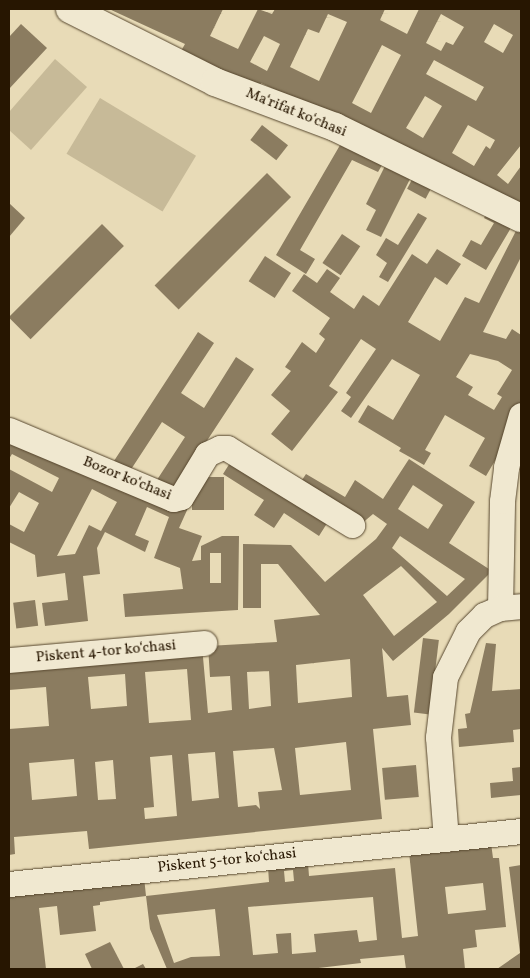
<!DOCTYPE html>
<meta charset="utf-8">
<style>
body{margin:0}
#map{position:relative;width:530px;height:978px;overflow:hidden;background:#e8dbb7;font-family:Vollkorn,serif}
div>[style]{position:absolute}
.green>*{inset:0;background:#c7ba98;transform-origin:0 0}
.building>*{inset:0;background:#8b7c60;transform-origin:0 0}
.roads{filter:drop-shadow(0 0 1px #57472e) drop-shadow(0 0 1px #57472e)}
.street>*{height:25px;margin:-12.5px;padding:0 12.5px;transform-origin:12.5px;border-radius:12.5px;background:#f0e8d0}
.secondary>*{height:28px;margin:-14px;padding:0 14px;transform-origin:14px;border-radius:14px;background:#f0e8d0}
span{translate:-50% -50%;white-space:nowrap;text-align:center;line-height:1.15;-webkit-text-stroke:5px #f0e8d0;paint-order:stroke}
.street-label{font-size:15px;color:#271601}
.frame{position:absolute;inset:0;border:10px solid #271601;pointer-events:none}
</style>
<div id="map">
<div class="green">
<div style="clip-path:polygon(55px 59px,87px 87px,31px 150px,9px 130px,9px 112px)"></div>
<div style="left:100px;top:98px;width:112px;height:65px;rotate:31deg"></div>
</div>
<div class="building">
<div style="clip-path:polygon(evenodd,109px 9px,223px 9px,210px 36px,238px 49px,258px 9px,272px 14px,275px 9px,385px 9px,380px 20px,407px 34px,419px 9px,521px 9px,521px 145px,497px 175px,508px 184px,521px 166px,521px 207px,261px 83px,259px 88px,181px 51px,185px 44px,109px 9px,328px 14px,347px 22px,319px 81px,290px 67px,308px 29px,319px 33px,328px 14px,109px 9px,441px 14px,464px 27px,453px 45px,446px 42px,441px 51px,426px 43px,441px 14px,109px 9px,494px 24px,513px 35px,503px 53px,484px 42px,494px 24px,109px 9px,264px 36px,280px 44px,267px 71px,250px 62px,264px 36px,109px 9px,382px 45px,401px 55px,371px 113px,352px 103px,382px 45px,109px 9px,434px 60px,484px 87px,476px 101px,426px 74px,434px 60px,109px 9px,425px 96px,442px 106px,423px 138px,406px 128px,425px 96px,109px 9px,468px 125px,495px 140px,490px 149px,486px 146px,474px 166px,452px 153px,468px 125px)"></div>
<div style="clip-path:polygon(21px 24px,47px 48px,9px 89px,9px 37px)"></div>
<div style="left:262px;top:125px;width:33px;height:19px;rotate:38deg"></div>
<div style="clip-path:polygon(343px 140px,385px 160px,378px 172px,352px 160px,300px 250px,315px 259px,306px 274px,276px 255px)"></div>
<div style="clip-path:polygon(388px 160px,413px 173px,381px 237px,366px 230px,376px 210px,366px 204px)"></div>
<div style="left:416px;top:172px;width:21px;height:19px;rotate:28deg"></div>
<div style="left:267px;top:173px;width:34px;height:159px;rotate:45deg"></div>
<div style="clip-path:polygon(9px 203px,25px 218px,9px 237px)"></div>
<div style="clip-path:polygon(490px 207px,515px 221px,486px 270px,462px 256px,471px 240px,481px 245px,494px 223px,484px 218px)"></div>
<div style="clip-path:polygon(418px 213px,427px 218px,388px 282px,379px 277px,387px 263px,376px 255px,386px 238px,398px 245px)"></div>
<div style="left:102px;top:224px;width:31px;height:132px;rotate:45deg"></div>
<div style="clip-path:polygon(evenodd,519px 225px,521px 226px,521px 257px,483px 332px,506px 339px,512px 329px,521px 335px,521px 403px,504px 432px,510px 435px,486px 476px,469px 466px,485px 438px,445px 415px,425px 450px,431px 453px,424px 465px,399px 451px,401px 448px,358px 422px,368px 405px,393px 420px,420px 375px,392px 359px,351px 418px,341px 411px,351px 397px,346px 393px,376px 349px,361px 339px,329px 386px,338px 392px,292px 451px,271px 434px,290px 411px,271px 395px,291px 371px,285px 367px,302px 342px,316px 353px,325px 339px,319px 334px,330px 318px,292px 291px,304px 274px,317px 283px,327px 269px,340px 278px,330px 292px,354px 309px,363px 295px,379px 306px,412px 254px,427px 264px,437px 249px,461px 264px,447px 285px,435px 277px,408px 322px,440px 341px,465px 297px,479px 303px,519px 225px,470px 354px,498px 361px,512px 370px,497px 394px,502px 397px,494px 410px,468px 395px,473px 387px,456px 377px,470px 354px)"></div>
<div style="left:342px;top:234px;width:22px;height:35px;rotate:34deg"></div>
<div style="left:265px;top:256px;width:31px;height:30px;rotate:33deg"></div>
<div style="clip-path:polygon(198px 332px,214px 343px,181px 393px,204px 408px,236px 357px,254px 369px,174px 491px,151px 489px,185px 437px,162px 422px,128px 474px,112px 464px)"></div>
<div style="clip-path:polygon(evenodd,9px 438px,188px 508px,179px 528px,202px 536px,192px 561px,201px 560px,201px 546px,222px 536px,239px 536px,238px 610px,125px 617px,123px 594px,183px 589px,180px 568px,154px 558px,169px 517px,147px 507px,135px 535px,149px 541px,145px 552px,105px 532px,97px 548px,100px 574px,83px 576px,88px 621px,45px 626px,42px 603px,68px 600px,65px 573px,37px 577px,35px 555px,9px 542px,9px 524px,24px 532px,39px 503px,19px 492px,9px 508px,9px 469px,52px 492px,59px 478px,12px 454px,9px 459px,9px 438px,92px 489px,117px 502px,101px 531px,89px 525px,75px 554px,57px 556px,92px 489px,9px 438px,210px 553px,221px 553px,221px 583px,210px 583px,210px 553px)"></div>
<div style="clip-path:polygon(235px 455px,331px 517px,319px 536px,284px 513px,274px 528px,254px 515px,264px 500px,223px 474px)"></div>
<div style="clip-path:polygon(evenodd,409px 459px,475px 502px,449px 543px,492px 571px,449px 614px,393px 661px,382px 648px,387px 697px,408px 695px,411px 725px,373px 729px,382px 819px,89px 849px,87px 831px,14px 837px,15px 854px,9px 855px,9px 729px,49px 726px,46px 687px,9px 690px,9px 661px,202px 646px,208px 713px,232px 710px,230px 676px,210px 677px,208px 646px,277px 642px,274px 620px,320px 615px,278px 564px,261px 564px,261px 608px,243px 608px,243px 544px,291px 545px,325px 582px,376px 539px,387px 524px,373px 514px,360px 525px,298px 486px,306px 474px,345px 497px,355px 480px,383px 499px,409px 459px,413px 485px,443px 505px,428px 529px,398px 509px,413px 485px,409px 459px,400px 536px,465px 579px,447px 596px,392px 548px,400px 536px,409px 459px,401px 566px,437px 602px,394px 636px,363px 595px,401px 566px,409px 459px,350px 659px,352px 697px,298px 703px,296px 665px,350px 659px,409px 459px,187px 669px,191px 720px,149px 723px,145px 672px,187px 669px,409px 459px,269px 671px,271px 706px,249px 709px,247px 672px,269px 671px,409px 459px,125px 674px,127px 706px,91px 709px,88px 677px,125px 674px,409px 459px,346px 742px,351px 790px,300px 795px,295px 748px,346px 742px,409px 459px,274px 748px,282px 790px,258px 792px,260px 809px,256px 805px,238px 807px,233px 751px,274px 748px,409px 459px,215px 752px,219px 798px,192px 801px,188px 754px,215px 752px,409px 459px,172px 755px,177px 816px,145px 819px,144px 808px,154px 807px,150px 757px,172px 755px,409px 459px,74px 759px,77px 796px,32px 800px,29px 763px,74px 759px,409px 459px,113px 760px,116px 799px,98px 800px,95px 762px,113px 760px)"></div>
<div style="left:192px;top:477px;width:32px;height:33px"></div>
<div style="left:35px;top:600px;width:26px;height:22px;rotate:83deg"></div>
<div style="left:423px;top:638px;width:16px;height:75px;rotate:7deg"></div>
<div style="clip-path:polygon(486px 643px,496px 644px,492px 691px,521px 689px,521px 729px,513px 730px,514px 742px,459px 747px,458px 729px,467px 728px,465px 714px,470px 713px)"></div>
<div style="left:416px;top:765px;width:32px;height:34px;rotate:85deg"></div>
<div style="clip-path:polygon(521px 767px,521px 795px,491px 798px,490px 783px,513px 781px,512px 768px)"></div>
<div style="clip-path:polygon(evenodd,491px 843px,493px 858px,499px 858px,506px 927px,475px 930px,477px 947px,463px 949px,465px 969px,406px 969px,404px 955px,360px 959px,361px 963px,310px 969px,167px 969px,150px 929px,146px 896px,100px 902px,100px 905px,93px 906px,96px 931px,60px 935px,57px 906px,39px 908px,46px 969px,9px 969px,9px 891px,144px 877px,146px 896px,269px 882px,268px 867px,308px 863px,309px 876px,395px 868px,402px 938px,418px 936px,409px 852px,491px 843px,293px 870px,294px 881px,285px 882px,284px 871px,293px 870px,491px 843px,483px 883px,486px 910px,448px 914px,445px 887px,483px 883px,491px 843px,373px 897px,377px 940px,359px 942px,357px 930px,314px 934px,316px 952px,292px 954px,291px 933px,276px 934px,278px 953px,253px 955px,248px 907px,373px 897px,491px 843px,215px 909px,220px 956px,191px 957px,174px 963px,157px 915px,215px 909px)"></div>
<div style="clip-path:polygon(521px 865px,521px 969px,497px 969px,520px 953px,509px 867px)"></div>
<div style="clip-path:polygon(110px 942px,124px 969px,92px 969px,85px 954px)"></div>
<div style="clip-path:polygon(143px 964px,146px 969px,133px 969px)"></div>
</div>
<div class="roads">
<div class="street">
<div style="left:9px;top:430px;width:178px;rotate:22.8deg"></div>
<div style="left:173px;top:499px;width:8px;rotate:-14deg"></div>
<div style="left:181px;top:497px;width:50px;rotate:-58.8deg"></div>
<div style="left:207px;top:454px;width:14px;rotate:-25deg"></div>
<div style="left:220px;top:448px;width:7px"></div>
<div style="left:227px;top:448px;width:147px;rotate:31.6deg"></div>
<div style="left:500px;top:608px;width:107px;rotate:-88.9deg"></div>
<div style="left:502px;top:501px;width:34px;rotate:-83deg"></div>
<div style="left:506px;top:467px;width:54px;rotate:-73.9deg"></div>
<div style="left:9px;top:660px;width:196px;rotate:-5deg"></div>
<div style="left:446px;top:839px;width:102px;rotate:-94.5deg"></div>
<div style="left:438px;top:737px;width:60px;rotate:-83.3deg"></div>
<div style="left:445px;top:677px;width:51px;rotate:-63.4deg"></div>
<div style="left:468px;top:631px;width:23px;rotate:-45deg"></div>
<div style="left:484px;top:615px;width:17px;rotate:-24deg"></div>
<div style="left:500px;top:608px;width:21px;rotate:-5deg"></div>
<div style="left:9px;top:884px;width:515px;rotate:-5.91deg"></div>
</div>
<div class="secondary">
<div style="left:70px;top:9px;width:162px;rotate:26.7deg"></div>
<div style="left:215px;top:82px;width:128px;rotate:20.6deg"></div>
<div style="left:335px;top:127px;width:207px;rotate:26.1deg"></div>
</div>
</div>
<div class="street-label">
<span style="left:296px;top:113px;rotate:22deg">Maʻrifat koʻchasi</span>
<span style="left:127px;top:479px;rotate:22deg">Bozor koʻchasi</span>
<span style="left:106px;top:652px;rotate:-5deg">Piskent 4-tor koʻchasi</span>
<span style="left:227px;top:861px;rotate:-6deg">Piskent 5-tor koʻchasi</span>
</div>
<div class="frame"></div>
</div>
